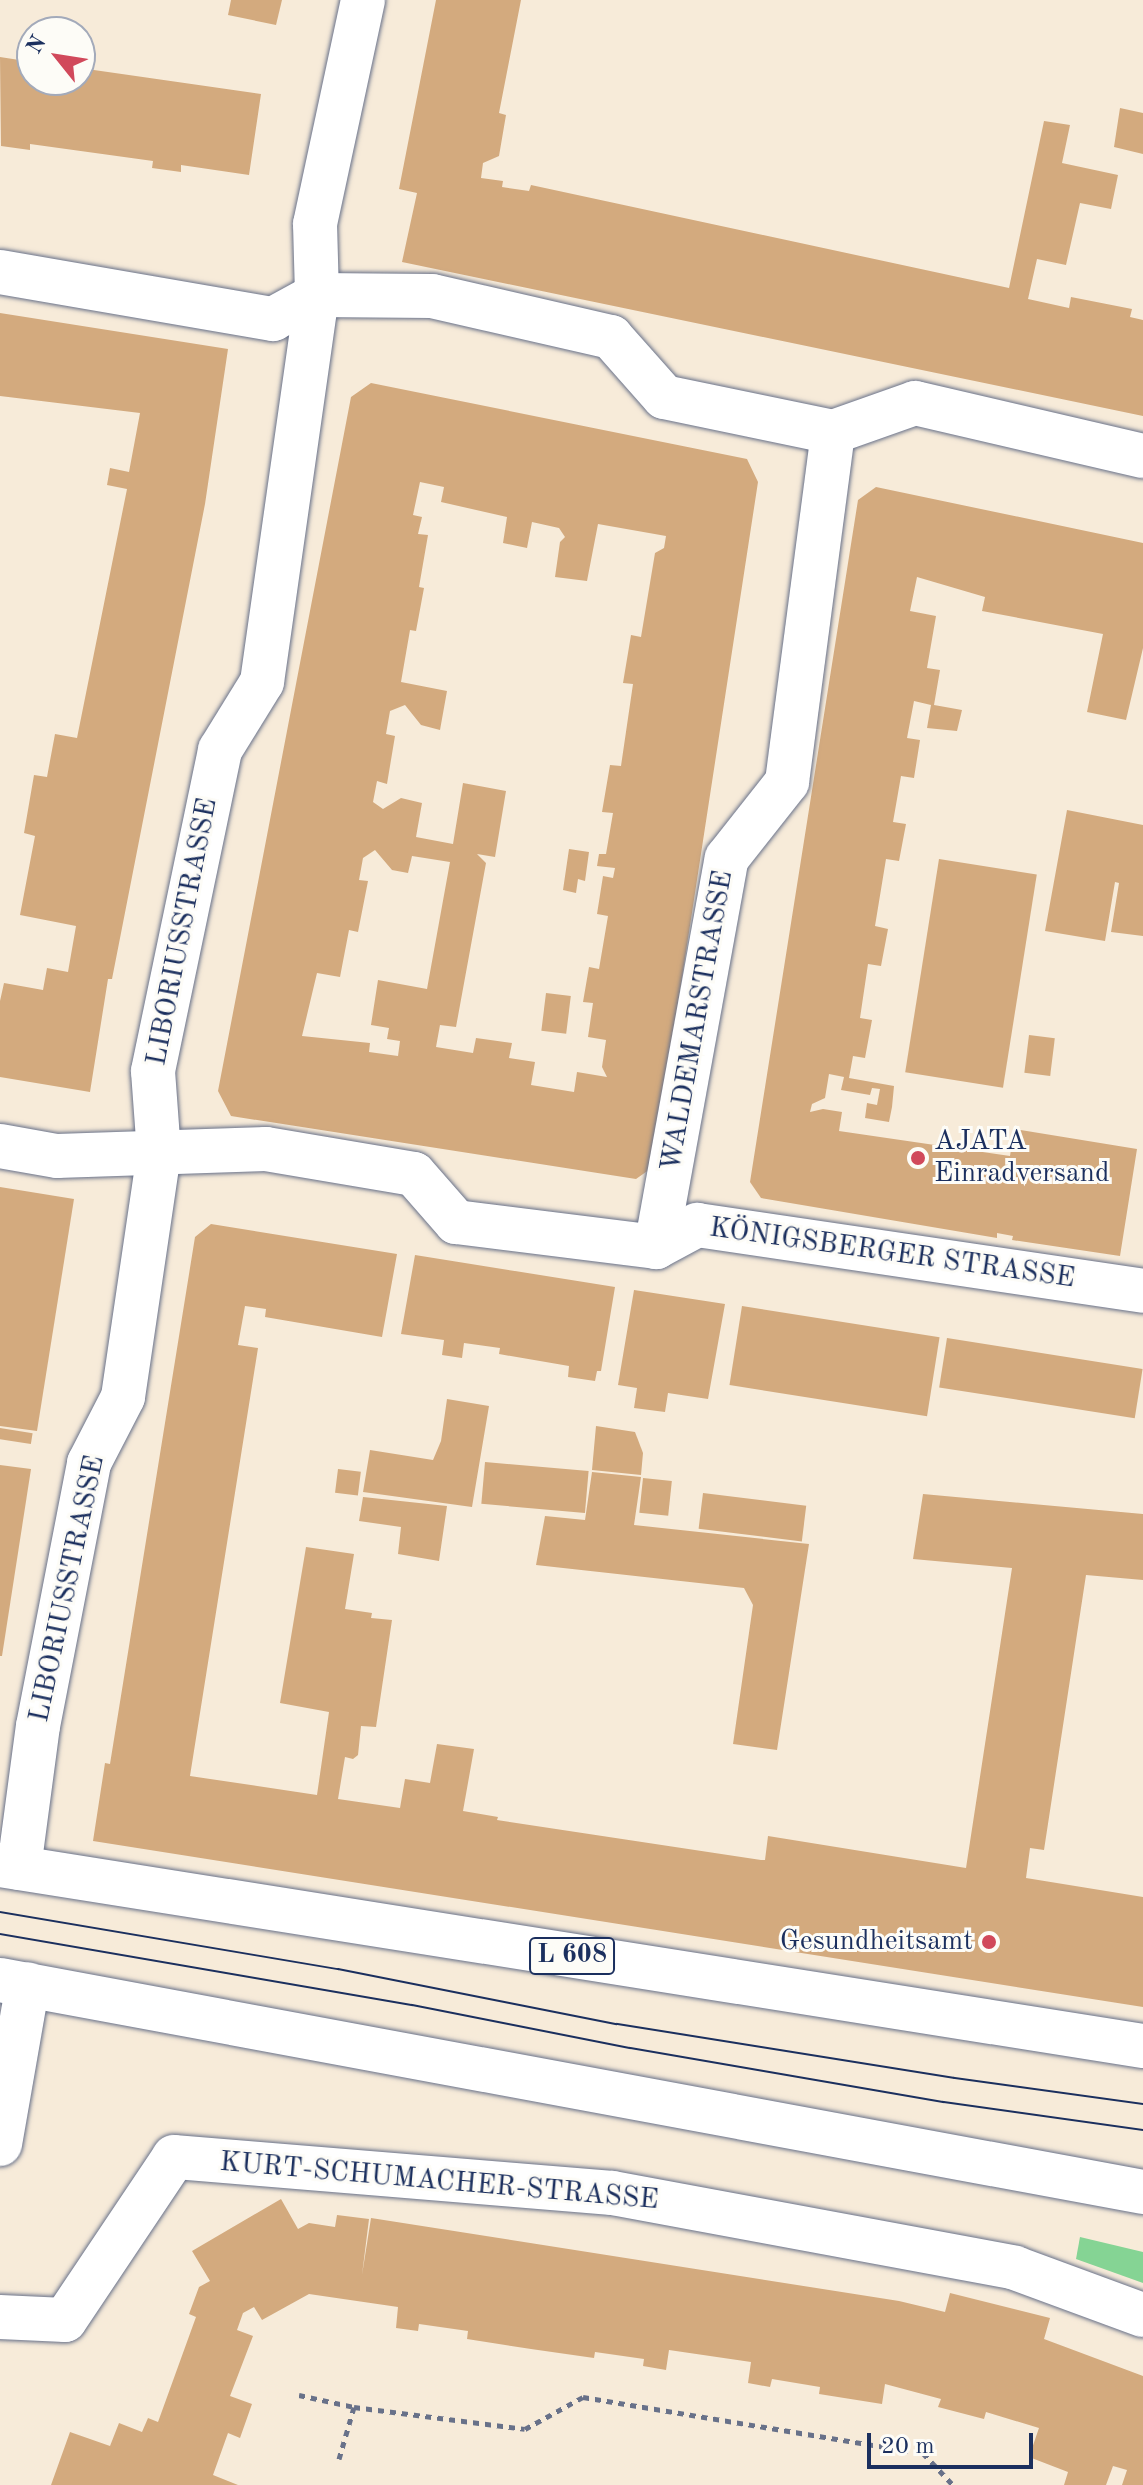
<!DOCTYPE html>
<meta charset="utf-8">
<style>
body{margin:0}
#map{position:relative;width:1143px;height:2485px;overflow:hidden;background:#f7ebd9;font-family:"Old Standard TT",serif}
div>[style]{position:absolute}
.green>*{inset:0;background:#85d494}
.building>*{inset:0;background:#d3aa7e;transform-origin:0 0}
.path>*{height:5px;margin-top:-2.5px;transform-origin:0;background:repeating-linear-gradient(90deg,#687189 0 6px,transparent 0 12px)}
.roads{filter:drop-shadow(0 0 2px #687189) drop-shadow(0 0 2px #687189)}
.street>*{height:44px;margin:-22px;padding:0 22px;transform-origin:22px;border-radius:22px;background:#fff}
.primary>*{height:44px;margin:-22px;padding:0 22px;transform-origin:22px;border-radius:22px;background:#fff}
.tram>*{height:2px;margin:-1px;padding:0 1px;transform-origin:1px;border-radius:1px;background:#1b2f5e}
.dots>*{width:22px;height:22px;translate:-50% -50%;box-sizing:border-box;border:4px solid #fdfcf7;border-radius:50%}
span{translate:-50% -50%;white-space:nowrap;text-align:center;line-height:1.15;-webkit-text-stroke:6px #fdfcf7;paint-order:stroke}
.shield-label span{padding:2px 6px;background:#fdfcf7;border:2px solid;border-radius:6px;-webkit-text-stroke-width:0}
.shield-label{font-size:26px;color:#1b2f5e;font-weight:700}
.street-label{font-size:28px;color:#1b2f5e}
.poi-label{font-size:28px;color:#1b2f5e}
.left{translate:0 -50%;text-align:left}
.right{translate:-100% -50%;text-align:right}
.north{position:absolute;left:16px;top:16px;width:80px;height:80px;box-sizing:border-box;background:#fdfcf7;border:2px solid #a3aaba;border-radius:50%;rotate:300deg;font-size:22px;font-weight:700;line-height:32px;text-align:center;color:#1b2f5e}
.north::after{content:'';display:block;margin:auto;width:28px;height:36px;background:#d1495b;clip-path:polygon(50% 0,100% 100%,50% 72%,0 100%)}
.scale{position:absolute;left:867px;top:2433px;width:166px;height:36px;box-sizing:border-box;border:4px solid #1b2f5e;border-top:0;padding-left:10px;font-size:24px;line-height:28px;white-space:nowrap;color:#1b2f5e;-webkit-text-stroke:6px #fdfcf7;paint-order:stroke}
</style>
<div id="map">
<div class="green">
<div style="clip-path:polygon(1080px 2237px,1143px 2252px,1143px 2283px,1076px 2259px)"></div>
</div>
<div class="building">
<div style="clip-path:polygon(231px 0,282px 0,276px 25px,228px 15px)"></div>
<div style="clip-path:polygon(436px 0,521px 0,499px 113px,506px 115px,499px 156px,483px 163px,481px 178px,503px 181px,502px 187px,529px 191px,531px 185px,1009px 288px,1044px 121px,1070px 125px,1062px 163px,1118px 175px,1111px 209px,1080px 203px,1066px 265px,1037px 259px,1028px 299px,1069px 308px,1071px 297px,1132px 309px,1130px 317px,1143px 320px,1143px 416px,402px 262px,417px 193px,399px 189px)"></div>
<div style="clip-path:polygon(0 57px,32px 62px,32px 80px,80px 80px,80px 68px,261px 94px,249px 175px,181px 165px,181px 172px,152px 168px,153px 161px,30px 144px,30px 150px,1px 146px)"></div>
<div style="clip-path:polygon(1120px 108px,1143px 113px,1143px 154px,1114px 147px)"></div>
<div style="clip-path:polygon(0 313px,228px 349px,205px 504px,112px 979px,108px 979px,90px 1092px,0 1077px,0 1001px,4px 983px,43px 990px,47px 968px,68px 972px,76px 926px,20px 915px,35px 836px,24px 833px,34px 775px,47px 777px,55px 734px,77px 738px,127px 489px,107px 485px,110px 468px,129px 472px,140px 413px,0 396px)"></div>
<div style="clip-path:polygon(evenodd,371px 383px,747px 459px,758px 482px,653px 1167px,636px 1179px,231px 1116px,218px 1091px,351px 397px,371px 383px,420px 482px,444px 487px,441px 502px,507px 517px,503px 543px,527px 548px,532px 522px,559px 528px,565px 537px,560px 542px,555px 577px,587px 581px,598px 524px,666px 536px,664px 548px,655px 553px,641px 637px,631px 635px,623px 683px,633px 684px,621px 766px,610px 765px,602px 812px,613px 813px,606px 854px,599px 854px,597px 866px,615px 868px,613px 878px,603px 876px,597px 914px,608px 916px,599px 969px,589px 967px,583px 1002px,593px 1003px,588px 1037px,606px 1040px,602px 1067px,607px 1077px,577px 1072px,574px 1092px,531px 1085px,535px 1062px,509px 1058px,512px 1043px,476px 1038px,473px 1053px,436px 1047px,440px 1025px,456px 1027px,486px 863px,477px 854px,495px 857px,506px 791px,463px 783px,453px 844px,416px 837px,422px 803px,401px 798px,383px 809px,373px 802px,377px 781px,387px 784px,395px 736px,386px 734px,390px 711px,405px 705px,421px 725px,440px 730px,447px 691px,401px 682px,410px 630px,416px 631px,424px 588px,419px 587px,428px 535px,418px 534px,422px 517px,413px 515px,420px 482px,371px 383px,375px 850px,392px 870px,408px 873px,412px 856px,450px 862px,427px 989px,378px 980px,371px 1025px,389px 1028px,387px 1039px,400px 1041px,398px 1056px,369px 1052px,370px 1043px,302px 1036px,317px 973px,340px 977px,349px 930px,358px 932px,368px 881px,359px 880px,363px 858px,375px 850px)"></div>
<div style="clip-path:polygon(876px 487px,1143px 543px,1143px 648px,1126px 720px,1087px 712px,1103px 634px,982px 611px,985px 597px,917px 577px,910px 611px,936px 616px,927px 668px,940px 670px,934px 705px,962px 710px,957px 731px,927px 728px,931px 705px,914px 701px,907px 738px,920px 740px,914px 778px,901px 776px,893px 822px,906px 824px,899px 861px,886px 859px,875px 926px,888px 929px,881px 966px,868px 964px,860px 1018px,872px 1020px,865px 1058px,853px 1056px,849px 1078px,894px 1086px,892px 1107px,889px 1122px,865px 1118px,867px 1103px,877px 1105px,880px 1089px,872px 1088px,870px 1095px,841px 1090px,844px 1077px,829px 1074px,825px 1098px,812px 1104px,810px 1112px,823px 1109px,842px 1112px,839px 1131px,1010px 1156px,1014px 1129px,1137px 1149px,1120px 1256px,1012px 1240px,1013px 1236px,997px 1233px,997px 1238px,761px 1198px,750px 1182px,858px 500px)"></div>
<div style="clip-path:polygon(1067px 810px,1143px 825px,1143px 936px,1111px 932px,1119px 883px,1115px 882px,1105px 941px,1045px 931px)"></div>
<div style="clip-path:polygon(569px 849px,589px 852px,585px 881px,578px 879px,576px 893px,563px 890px)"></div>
<div style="left:939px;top:859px;width:99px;height:216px;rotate:9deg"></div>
<div style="left:546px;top:993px;width:25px;height:38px;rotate:7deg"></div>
<div style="left:1029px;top:1035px;width:26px;height:38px;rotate:7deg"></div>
<div style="clip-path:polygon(0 1187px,74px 1199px,37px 1431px,0 1426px)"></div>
<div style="clip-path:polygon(211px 1224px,397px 1254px,382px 1337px,265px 1317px,266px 1309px,245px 1306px,238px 1345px,258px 1348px,190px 1776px,317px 1795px,329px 1712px,280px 1703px,306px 1547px,354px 1554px,345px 1609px,372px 1613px,371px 1618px,392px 1620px,376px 1727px,361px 1726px,358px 1755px,353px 1759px,345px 1757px,338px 1799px,400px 1808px,405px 1779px,430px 1783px,437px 1744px,474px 1749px,463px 1811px,498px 1817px,497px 1820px,761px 1860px,765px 1860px,768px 1836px,966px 1868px,1012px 1568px,913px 1559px,923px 1494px,1143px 1514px,1143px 1580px,1086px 1575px,1044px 1850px,1030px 1848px,1026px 1878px,1143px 1897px,1143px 2007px,93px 1841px,105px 1763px,110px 1764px,195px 1237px)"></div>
<div style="clip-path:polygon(415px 1255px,615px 1287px,601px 1371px,597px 1371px,595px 1381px,568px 1377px,569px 1366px,499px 1354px,500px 1348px,464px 1343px,462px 1358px,442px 1355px,444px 1340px,401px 1334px)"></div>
<div style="clip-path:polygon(634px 1290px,725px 1304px,708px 1399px,668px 1393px,665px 1412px,634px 1408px,637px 1388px,618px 1385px)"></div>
<div style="left:742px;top:1306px;width:200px;height:80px;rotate:9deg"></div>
<div style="left:947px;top:1338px;width:198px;height:50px;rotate:9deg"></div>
<div style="clip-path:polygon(447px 1399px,489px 1406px,472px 1507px,363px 1492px,370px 1450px,433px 1460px,441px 1441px)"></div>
<div style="clip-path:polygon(596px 1426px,635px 1432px,643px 1453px,641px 1475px,592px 1470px)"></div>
<div style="left:0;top:1428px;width:33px;height:11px;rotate:9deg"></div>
<div style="left:485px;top:1462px;width:104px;height:42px;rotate:5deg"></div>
<div style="clip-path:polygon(0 1465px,31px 1469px,2px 1656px,0 1656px)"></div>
<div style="left:338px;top:1469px;width:23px;height:24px;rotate:7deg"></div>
<div style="clip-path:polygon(592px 1472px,641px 1477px,634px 1525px,809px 1544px,777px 1750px,733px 1744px,753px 1605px,744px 1588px,536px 1565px,545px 1516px,585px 1520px)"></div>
<div style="left:643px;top:1478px;width:29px;height:35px;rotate:6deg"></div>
<div style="left:703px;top:1493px;width:104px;height:36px;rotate:7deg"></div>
<div style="clip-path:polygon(363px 1497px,447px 1506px,439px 1561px,398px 1554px,401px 1527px,359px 1521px)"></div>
<div style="clip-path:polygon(281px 2199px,298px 2229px,309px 2223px,335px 2227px,337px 2215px,369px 2219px,362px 2275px,371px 2218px,899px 2301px,945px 2312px,950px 2293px,1050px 2318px,1044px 2339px,1143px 2376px,1143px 2485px,1122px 2485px,1127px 2470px,1113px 2466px,1106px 2485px,1064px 2485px,1068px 2472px,1029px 2457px,1039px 2428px,986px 2412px,984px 2419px,938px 2407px,941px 2399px,885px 2384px,882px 2404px,819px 2394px,820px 2387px,772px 2379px,770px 2387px,748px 2383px,751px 2362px,669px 2350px,666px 2370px,643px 2366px,644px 2359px,595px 2352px,594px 2358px,531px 2349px,467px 2339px,468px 2331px,419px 2324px,418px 2331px,396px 2328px,398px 2307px,309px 2294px,262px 2320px,254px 2307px,243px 2313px,237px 2330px,253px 2336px,230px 2396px,252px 2404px,240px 2438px,228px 2433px,213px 2475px,238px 2485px,51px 2485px,70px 2432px,110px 2446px,119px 2423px,142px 2432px,148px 2418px,158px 2422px,196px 2317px,189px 2314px,199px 2287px,210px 2281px,192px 2251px)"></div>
</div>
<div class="path">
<div style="left:299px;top:2395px;width:56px;rotate:12.3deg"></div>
<div style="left:354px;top:2407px;width:172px;rotate:7.3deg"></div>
<div style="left:525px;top:2429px;width:66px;rotate:-28.9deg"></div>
<div style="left:583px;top:2397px;width:345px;rotate:9.4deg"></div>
<div style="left:923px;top:2453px;width:44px;rotate:46.8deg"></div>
<div style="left:339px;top:2459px;width:54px;rotate:-73.9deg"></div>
</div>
<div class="roads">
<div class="street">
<div style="left:0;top:272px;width:277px;rotate:9.8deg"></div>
<div style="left:273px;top:319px;width:50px;rotate:-28.6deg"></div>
<div style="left:317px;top:295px;width:115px;rotate:0.5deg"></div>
<div style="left:432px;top:296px;width:184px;rotate:12.9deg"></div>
<div style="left:611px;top:337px;width:80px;rotate:48.5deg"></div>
<div style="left:664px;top:397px;width:173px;rotate:11.7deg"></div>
<div style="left:833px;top:432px;width:87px;rotate:-19.5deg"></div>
<div style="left:915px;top:403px;width:234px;rotate:13.1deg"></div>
<div style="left:0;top:1146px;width:58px;rotate:10deg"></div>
<div style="left:57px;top:1156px;width:209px;rotate:-1.9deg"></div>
<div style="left:266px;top:1149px;width:150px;rotate:9.6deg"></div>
<div style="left:414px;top:1174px;width:64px;rotate:48.8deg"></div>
<div style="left:456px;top:1222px;width:202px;rotate:7.1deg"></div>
<div style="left:656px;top:1247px;width:47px;rotate:-28.2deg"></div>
<div style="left:697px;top:1225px;width:451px;rotate:8.4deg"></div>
<div style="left:656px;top:1247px;width:395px;rotate:-79.7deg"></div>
<div style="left:727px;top:858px;width:97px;rotate:-51.7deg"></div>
<div style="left:787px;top:782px;width:353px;rotate:-82.5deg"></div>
<div style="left:19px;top:1868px;width:143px;rotate:-82.4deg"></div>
<div style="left:38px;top:1726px;width:268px;rotate:-79deg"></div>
<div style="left:89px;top:1463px;width:74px;rotate:-62.7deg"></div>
<div style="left:123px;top:1397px;width:247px;rotate:-81.6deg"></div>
<div style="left:159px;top:1153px;width:82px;rotate:-94.2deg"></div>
<div style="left:153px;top:1071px;width:328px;rotate:-78.2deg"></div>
<div style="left:220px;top:750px;width:80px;rotate:-58.3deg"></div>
<div style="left:262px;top:682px;width:391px;rotate:-81.9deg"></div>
<div style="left:317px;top:295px;width:71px;rotate:-91.6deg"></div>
<div style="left:315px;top:224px;width:229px;rotate:-77.9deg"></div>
<div style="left:0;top:2144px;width:162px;rotate:-80.1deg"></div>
<div style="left:0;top:2317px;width:65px;rotate:2.6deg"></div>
<div style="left:65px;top:2320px;width:196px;rotate:-56.2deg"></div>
<div style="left:174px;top:2157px;width:439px;rotate:4.7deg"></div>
<div style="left:612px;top:2193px;width:410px;rotate:10.5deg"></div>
<div style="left:1015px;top:2268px;width:136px;rotate:20.2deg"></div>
</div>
<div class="primary">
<div style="left:0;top:1865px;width:1157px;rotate:9deg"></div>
<div style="left:0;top:1980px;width:1162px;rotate:10.51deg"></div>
</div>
</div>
<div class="tram">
<div style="left:0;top:1912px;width:343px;rotate:9.6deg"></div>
<div style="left:338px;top:1969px;width:284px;rotate:11.2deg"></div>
<div style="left:617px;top:2024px;width:341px;rotate:9.1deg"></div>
<div style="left:954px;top:2078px;width:191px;rotate:7.8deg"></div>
<div style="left:0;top:1934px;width:418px;rotate:9.8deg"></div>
<div style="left:412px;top:2005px;width:222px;rotate:11.2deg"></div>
<div style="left:630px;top:2048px;width:318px;rotate:9.8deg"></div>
<div style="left:943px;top:2102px;width:202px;rotate:8deg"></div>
</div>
<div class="dots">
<div style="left:918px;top:1158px;background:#d1495b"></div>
<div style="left:989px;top:1942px;background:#d1495b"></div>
</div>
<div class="shield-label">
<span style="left:572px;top:1956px">L 608</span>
</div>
<div class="street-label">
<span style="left:183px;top:932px;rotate:-79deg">LIBORIUSSTRASSE</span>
<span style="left:698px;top:1021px;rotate:-80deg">WALDEMARSTRASSE</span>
<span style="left:892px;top:1254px;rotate:8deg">KÖNIGSBERGER STRASSE</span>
<span style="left:68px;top:1589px;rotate:-78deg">LIBORIUSSTRASSE</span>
<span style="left:439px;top:2182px;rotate:5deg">KURT-SCHUMACHER-STRASSE</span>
</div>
<div class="poi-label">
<span class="left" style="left:934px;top:1158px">AJATA<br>Einradversand</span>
<span class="right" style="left:973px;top:1942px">Gesundheitsamt</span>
</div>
<div class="north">N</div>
<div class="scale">20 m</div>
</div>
